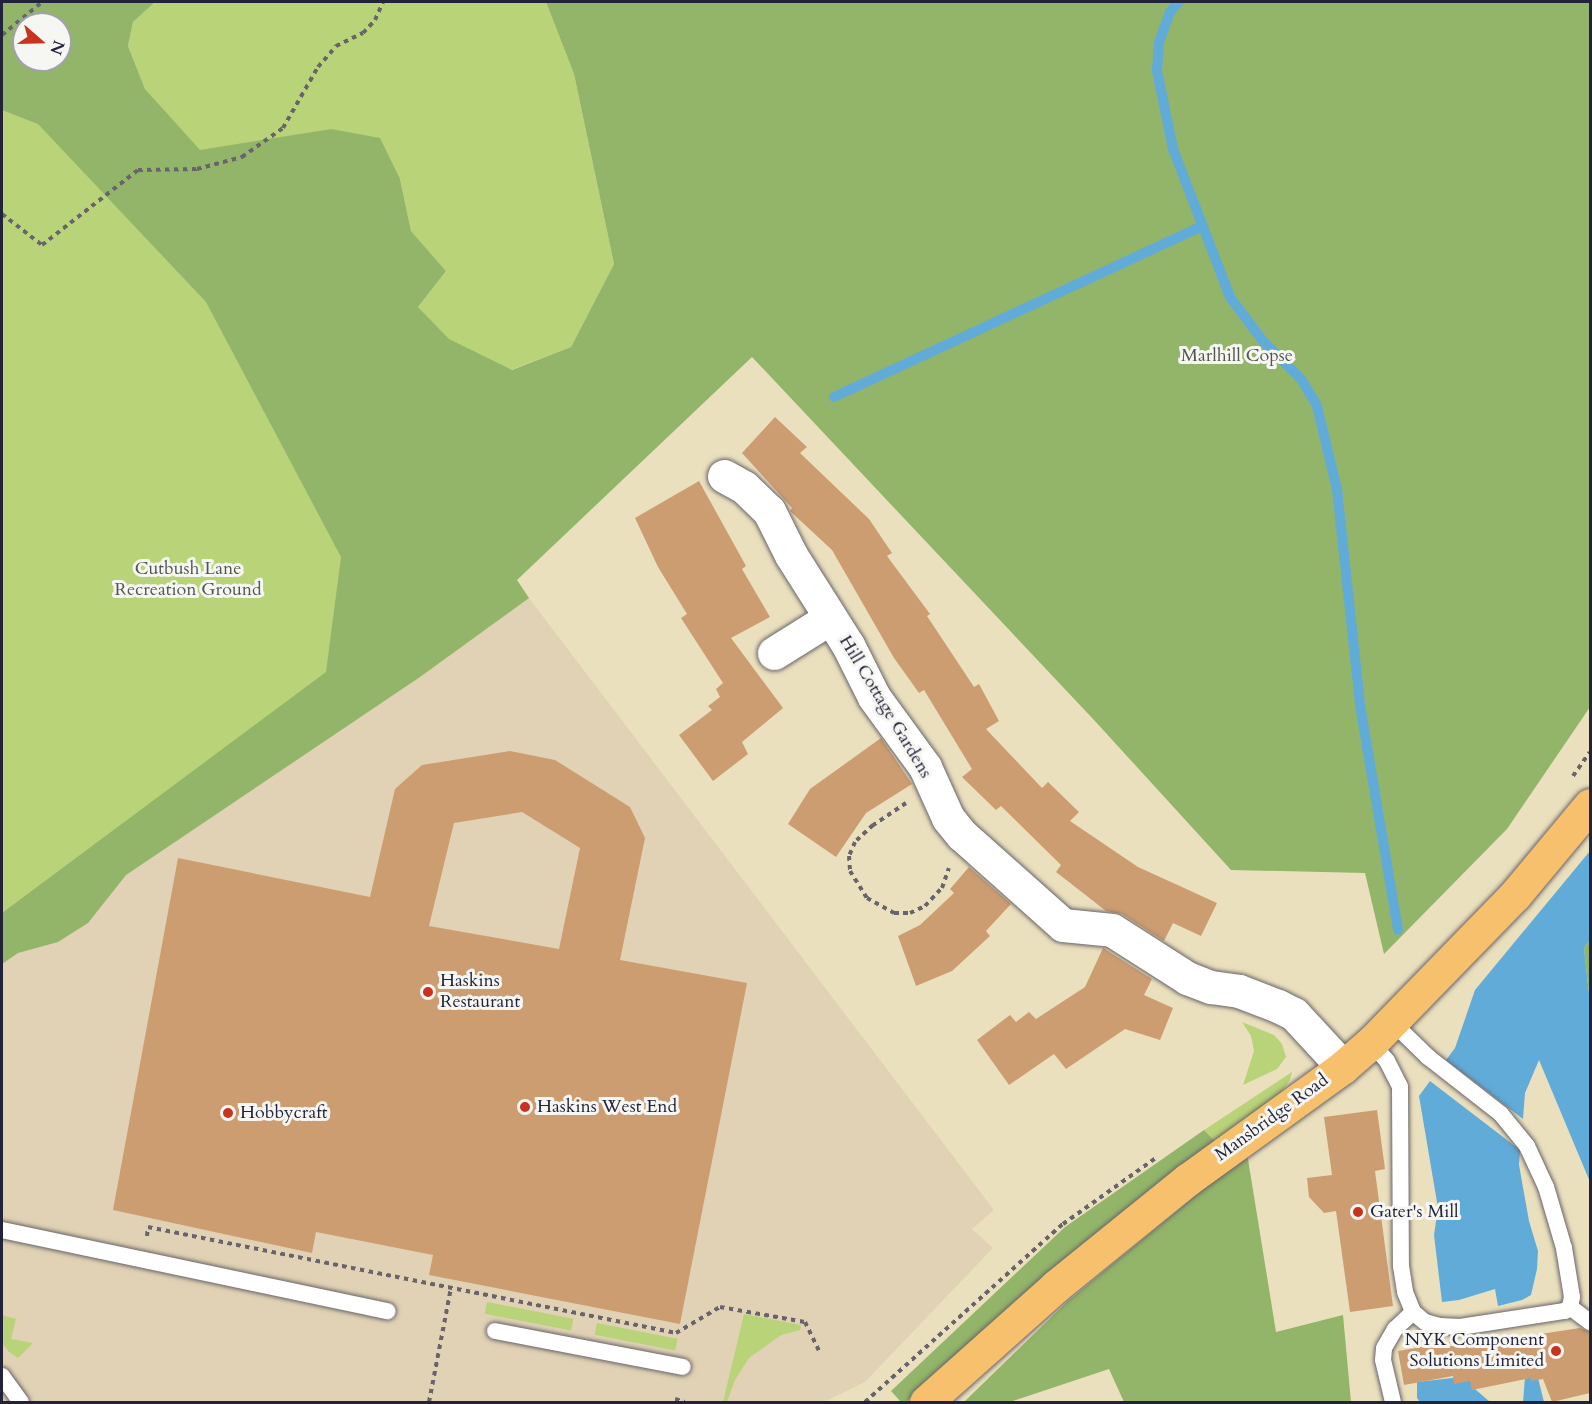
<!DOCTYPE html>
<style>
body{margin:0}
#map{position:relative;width:1592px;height:1404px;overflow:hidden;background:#ebe0be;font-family:Cardo,serif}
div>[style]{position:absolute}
.built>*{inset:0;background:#e1d2b5}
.green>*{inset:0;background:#b9d379;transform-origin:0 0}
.forest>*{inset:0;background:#92b569}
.water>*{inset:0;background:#61abd9}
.stream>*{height:10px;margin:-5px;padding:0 5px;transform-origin:5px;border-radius:5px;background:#61abd9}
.building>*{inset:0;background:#cd9d72}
.path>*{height:4px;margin-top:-2px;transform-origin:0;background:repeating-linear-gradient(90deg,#686469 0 4.5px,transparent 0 9px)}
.roads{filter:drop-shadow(0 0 2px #686469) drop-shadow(0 0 2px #686469)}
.service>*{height:16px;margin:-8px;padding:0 8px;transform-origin:8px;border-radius:8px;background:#fff}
.minor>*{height:33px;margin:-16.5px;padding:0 16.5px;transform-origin:16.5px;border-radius:16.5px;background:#fff}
.primary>*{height:33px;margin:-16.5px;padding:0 16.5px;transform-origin:16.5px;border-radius:16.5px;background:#f7c06c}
.dots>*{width:16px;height:16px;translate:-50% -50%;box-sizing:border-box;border:3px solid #f6f6f2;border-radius:50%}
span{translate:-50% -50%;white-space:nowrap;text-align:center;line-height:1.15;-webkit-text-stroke:6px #f6f6f2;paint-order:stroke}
.park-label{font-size:18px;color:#4f574e}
.street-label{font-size:18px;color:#22223b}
.poi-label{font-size:18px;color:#22223b}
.left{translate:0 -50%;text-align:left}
.right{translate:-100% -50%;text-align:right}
.frame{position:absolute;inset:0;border:3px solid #22223b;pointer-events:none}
.north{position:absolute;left:12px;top:12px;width:60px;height:60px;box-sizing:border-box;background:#f6f6f2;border:2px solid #a1a1a9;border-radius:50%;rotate:110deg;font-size:16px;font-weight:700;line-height:24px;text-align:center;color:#22223b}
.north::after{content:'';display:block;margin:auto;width:21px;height:27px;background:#c8321e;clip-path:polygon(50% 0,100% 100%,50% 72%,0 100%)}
</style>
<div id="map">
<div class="built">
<div style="clip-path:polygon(516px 581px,994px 1210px,972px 1229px,993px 1248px,865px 1382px,824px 1402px,2px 1402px,2px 940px)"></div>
</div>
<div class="green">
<div style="clip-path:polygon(155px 2px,546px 2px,574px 74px,614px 264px,571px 347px,511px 370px,448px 339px,418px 307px,446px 271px,411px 231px,400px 179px,331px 129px,200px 151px,145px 89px,128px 46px,133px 22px)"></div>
<div style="clip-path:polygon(2px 66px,106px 130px,412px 605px,2px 940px)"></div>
<div style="clip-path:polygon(1242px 1022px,1274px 1035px,1282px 1044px,1286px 1057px,1277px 1069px,1243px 1085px,1254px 1051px,1251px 1036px)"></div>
<div style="clip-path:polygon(1292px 1072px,1290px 1080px,1276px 1099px,1217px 1143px,1204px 1130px)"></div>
<div style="left:487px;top:1302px;width:88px;height:12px;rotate:11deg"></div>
<div style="clip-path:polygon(744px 1314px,801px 1325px,800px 1330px,781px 1335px,749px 1358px,735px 1380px,727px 1402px,723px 1402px)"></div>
<div style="clip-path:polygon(2px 1315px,16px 1319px,11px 1339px,33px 1343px,18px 1358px,9px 1352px,2px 1343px)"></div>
<div style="left:597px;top:1323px;width:82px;height:12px;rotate:11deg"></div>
</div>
<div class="forest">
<div style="clip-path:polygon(evenodd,2px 2px,155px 2px,133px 22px,128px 46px,145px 89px,200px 150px,331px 129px,380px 138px,400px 179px,411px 231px,446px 271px,418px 307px,449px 339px,512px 370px,571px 347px,614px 264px,574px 74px,546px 2px,1590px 2px,1590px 707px,1507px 829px,1384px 954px,1365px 873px,1231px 870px,1094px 720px,752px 357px,517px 580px,529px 598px,420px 677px,126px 875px,88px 923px,58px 942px,18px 953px,2px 964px,2px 913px,326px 672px,341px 557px,206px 302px,38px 124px,2px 110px,2px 2px,24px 24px,60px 24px,60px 60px,24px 60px,24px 24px)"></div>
<div style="clip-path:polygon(1590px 940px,1590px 1003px,1584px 948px)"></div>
<div style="clip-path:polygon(1204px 1130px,1217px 1143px,1061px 1263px,906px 1402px,901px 1402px,891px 1391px,1065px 1227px)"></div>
<div style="clip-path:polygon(1247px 1153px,1276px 1332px,1343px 1315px,1351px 1402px,1124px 1402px,1109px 1369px,1010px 1402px,964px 1402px,1068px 1301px)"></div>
</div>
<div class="water">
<div style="clip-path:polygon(1590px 851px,1590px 940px,1584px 948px,1590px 1003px,1590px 1182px,1539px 1060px,1525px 1093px,1523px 1119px,1446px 1060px,1455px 1048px,1475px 990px)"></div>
<div style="clip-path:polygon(1430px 1081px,1520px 1150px,1519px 1165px,1529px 1221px,1538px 1251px,1537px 1269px,1531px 1295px,1522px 1300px,1498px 1306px,1495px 1289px,1459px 1300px,1442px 1302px,1434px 1235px,1438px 1208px,1419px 1096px)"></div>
<div style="clip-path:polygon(1537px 1374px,1544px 1402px,1523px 1402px,1525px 1377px)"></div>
<div style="clip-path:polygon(1470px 1376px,1475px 1389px,1490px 1402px,1420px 1402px,1417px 1398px,1417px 1382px)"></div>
</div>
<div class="stream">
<div style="left:1179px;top:2px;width:13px;rotate:132deg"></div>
<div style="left:1170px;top:12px;width:32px;rotate:110deg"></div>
<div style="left:1159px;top:42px;width:29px;rotate:94deg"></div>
<div style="left:1157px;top:71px;width:80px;rotate:78.4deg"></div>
<div style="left:1173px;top:149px;width:159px;rotate:68.9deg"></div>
<div style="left:1230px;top:297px;width:55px;rotate:53.1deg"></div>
<div style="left:1263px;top:341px;width:54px;rotate:45deg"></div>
<div style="left:1301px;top:379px;width:31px;rotate:59deg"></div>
<div style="left:1317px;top:406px;width:85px;rotate:76.5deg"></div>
<div style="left:1337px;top:489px;width:217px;rotate:83.9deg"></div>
<div style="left:1360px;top:705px;width:228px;rotate:80.4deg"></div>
<div style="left:834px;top:397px;width:407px;rotate:-24.9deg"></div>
</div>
<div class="building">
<div style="clip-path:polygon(775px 417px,807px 447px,800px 453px,869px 519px,892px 553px,887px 556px,930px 614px,927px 616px,974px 687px,979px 684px,999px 721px,986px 729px,1042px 788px,1048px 782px,1079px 812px,1070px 821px,1138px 867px,1217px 903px,1201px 936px,1173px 923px,1164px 941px,1122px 914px,1106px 911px,1056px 872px,1061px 865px,1001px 806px,996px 810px,962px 777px,972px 769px,924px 690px,919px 693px,894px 658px,832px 550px,790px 511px,792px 508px,742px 453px)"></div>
<div style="clip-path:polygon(699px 481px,746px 566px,742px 569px,770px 617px,731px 638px,783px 708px,742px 742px,748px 754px,713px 781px,679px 735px,712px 710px,708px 706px,720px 697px,716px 689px,723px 683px,681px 618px,687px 614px,658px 567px,635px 518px)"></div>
<div style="clip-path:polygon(881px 738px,912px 784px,866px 813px,836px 857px,788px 824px,810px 789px)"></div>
<div style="clip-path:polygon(evenodd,510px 751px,555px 760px,630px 807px,645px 838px,620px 960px,747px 983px,680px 1324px,429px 1275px,433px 1255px,316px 1232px,312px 1253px,113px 1210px,178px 858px,370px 897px,395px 789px,422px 765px,510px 751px,522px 812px,580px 848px,559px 949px,429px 926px,454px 823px,522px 812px)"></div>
<div style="clip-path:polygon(969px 867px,1011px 904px,986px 931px,990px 936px,952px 971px,916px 986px,898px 936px,920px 925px,954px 893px,950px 889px)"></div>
<div style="clip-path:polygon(1103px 948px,1152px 979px,1144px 995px,1173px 1008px,1160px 1040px,1125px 1029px,1066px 1069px,1054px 1054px,1009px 1085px,977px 1040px,1010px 1015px,1016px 1022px,1029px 1012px,1036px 1019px,1085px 987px)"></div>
<div style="clip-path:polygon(1377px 1110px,1385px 1169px,1375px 1171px,1393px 1306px,1350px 1312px,1336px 1211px,1324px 1213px,1309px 1197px,1307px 1178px,1332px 1175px,1324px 1117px)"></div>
<div style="clip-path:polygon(1580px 1328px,1590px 1332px,1590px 1393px,1552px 1402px,1543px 1379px,1531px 1381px,1531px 1378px,1472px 1390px,1470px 1381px,1454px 1384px,1453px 1376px,1404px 1385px,1398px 1351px,1450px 1342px,1450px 1346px,1460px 1346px)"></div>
</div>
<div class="path">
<div style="left:2px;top:35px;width:52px;rotate:-39.5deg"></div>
<div style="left:2px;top:214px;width:51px;rotate:37.8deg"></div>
<div style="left:42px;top:245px;width:122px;rotate:-38deg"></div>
<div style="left:138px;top:170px;width:59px;rotate:-1deg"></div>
<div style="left:197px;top:169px;width:47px;rotate:-14.9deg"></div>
<div style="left:242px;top:157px;width:50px;rotate:-35.3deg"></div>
<div style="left:283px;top:128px;width:70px;rotate:-60.2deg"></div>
<div style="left:318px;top:67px;width:28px;rotate:-49deg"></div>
<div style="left:336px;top:46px;width:30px;rotate:-26deg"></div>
<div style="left:363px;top:33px;width:18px;rotate:-47deg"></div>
<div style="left:375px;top:20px;width:20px;rotate:-66deg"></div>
<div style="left:1573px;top:776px;width:29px;rotate:-55deg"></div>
<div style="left:906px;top:803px;width:40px;rotate:146deg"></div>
<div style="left:873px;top:825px;width:25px;rotate:137deg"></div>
<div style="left:855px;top:842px;width:15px;rotate:113deg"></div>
<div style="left:849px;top:856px;width:15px;rotate:86deg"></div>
<div style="left:850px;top:871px;width:32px;rotate:58deg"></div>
<div style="left:867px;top:898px;width:31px;rotate:29deg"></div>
<div style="left:894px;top:913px;width:16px"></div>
<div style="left:910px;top:913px;width:17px;rotate:-25deg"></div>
<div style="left:925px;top:906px;width:25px;rotate:-47deg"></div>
<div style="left:942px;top:888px;width:21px;rotate:-71deg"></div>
<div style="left:147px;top:1236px;width:9px;rotate:-84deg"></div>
<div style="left:148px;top:1227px;width:539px;rotate:11.35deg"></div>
<div style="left:676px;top:1333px;width:51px;rotate:-30.6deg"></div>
<div style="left:720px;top:1307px;width:86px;rotate:10deg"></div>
<div style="left:805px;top:1322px;width:34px;rotate:64deg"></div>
<div style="left:675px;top:1399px;width:10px;rotate:17deg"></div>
<div style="left:429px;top:1402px;width:116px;rotate:-79.1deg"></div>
<div style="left:865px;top:1402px;width:266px;rotate:-42deg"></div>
<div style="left:1063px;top:1224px;width:114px;rotate:-35.4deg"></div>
</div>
<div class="roads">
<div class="service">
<div style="left:1371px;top:1043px;width:24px;rotate:48deg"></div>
<div style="left:1387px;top:1061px;width:29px;rotate:63deg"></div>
<div style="left:1400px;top:1087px;width:179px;rotate:89.7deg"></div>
<div style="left:1401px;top:1266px;width:26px;rotate:81deg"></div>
<div style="left:1405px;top:1292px;width:22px;rotate:68deg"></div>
<div style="left:1413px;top:1312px;width:16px;rotate:40deg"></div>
<div style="left:1425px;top:1322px;width:16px;rotate:15deg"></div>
<div style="left:1440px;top:1326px;width:20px;rotate:3deg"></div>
<div style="left:1460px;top:1327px;width:106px;rotate:-8.7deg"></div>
<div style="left:1565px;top:1311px;width:6px;rotate:-39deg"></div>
<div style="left:1570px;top:1307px;width:10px;rotate:-79deg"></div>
<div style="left:1572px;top:1297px;width:50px;rotate:-99.3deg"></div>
<div style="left:1564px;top:1248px;width:64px;rotate:-106.4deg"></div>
<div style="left:1546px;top:1187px;width:45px;rotate:-114.9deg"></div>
<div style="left:1527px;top:1146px;width:41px;rotate:-129.1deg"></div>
<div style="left:1501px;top:1114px;width:93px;rotate:-142deg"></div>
<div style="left:1428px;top:1057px;width:50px;rotate:-135.8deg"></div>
<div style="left:2px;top:1230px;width:394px;rotate:11.9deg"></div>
<div style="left:1570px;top:1307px;width:25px;rotate:37deg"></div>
<div style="left:495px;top:1331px;width:191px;rotate:10.8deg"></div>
<div style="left:2px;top:1376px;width:32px;rotate:54deg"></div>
<div style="left:1393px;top:1402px;width:43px;rotate:-103.4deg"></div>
<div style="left:1383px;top:1360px;width:12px;rotate:-85deg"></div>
<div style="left:1384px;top:1348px;width:22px;rotate:-60deg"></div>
<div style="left:1395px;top:1329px;width:25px;rotate:-43deg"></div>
</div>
<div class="minor">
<div style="left:724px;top:476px;width:23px;rotate:29deg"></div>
<div style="left:744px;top:487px;width:35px;rotate:44deg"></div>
<div style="left:769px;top:511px;width:49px;rotate:63.4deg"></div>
<div style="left:791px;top:555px;width:107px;rotate:57.7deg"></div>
<div style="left:848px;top:645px;width:58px;rotate:63.4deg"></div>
<div style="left:874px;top:697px;width:87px;rotate:53.9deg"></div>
<div style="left:925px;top:767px;width:56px;rotate:65.7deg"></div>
<div style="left:948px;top:818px;width:22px;rotate:51deg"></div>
<div style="left:962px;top:835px;width:135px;rotate:41.7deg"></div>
<div style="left:1063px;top:925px;width:49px;rotate:5.8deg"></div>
<div style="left:1112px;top:930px;width:89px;rotate:32.6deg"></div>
<div style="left:1187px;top:978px;width:26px;rotate:21deg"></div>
<div style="left:1211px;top:987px;width:28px;rotate:8deg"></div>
<div style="left:1239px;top:991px;width:42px;rotate:21deg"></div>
<div style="left:1278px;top:1006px;width:18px;rotate:27deg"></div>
<div style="left:1294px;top:1014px;width:72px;rotate:47.2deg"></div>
<div style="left:774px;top:653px;width:66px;rotate:-32deg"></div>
</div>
<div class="primary">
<div style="left:926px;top:1402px;width:174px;rotate:-41.7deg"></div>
<div style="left:1056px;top:1286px;width:169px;rotate:-39deg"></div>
<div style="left:1187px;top:1180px;width:193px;rotate:-35.9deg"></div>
<div style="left:1343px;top:1067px;width:37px;rotate:-41deg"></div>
<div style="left:1371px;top:1043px;width:206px;rotate:-45.8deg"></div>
<div style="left:1515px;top:895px;width:117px;rotate:-50.2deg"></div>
</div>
</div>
<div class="dots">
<div style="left:428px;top:992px;background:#c8321e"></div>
<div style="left:525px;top:1107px;background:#c8321e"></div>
<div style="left:228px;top:1113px;background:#c8321e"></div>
<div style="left:1358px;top:1212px;background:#c8321e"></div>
<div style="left:1556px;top:1351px;background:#c8321e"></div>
</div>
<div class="park-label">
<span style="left:1237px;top:356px">Marlhill Copse</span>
<span style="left:188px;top:580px">Cutbush Lane<br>Recreation Ground</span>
</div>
<div class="street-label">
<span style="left:885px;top:707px;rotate:59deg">Hill Cottage Gardens</span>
<span style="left:1272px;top:1118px;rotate:-36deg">Mansbridge Road</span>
</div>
<div class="poi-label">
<span class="left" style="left:440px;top:992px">Haskins<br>Restaurant</span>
<span class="left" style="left:537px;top:1107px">Haskins West End</span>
<span class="left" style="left:240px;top:1113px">Hobbycraft</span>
<span class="left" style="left:1370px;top:1212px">Gater's Mill</span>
<span class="right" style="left:1544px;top:1351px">NYK Component<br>Solutions Limited</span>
</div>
<div class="frame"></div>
<div class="north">N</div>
</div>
